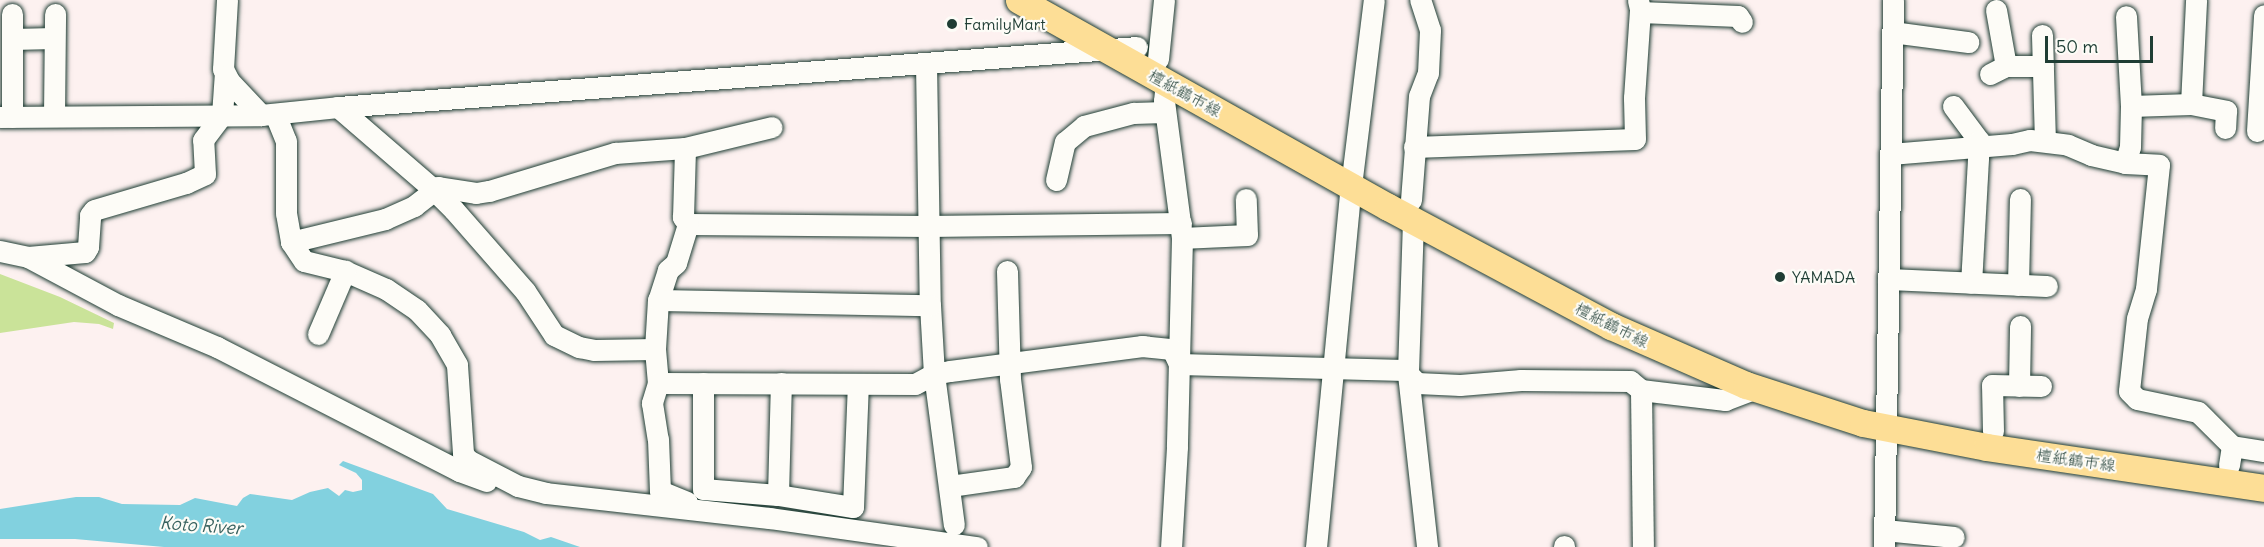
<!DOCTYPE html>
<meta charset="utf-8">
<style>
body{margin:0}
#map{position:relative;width:2264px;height:547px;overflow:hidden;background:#fdf1f0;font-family:Delius,"Klee One",sans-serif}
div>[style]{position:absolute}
.green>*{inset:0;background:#cae399}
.water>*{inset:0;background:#82d1df}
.roads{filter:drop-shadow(0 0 2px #1f3d34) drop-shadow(0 0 2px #1f3d34)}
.minor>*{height:21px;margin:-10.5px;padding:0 10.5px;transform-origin:10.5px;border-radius:10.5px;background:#fdfcf7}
.major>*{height:27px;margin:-13.5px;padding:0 13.5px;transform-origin:13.5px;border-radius:13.5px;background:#fdde96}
.dots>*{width:16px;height:16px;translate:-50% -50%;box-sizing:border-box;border:3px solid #fdfcf7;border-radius:50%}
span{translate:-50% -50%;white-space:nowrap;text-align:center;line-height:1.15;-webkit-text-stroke:4.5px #fdfcf7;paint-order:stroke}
.poi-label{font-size:16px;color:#1f3d34}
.left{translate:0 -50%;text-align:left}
.street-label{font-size:16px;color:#1f3d34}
.water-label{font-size:18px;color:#38625f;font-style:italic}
.scale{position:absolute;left:2045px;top:36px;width:108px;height:27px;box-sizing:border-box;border:3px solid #1f3d34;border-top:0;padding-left:8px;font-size:18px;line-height:21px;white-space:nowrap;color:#1f3d34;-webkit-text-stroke:4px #fdfcf7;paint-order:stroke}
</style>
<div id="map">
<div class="green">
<div style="clip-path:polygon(0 274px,60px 297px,114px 323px,113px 329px,99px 324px,74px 322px,0 333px)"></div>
</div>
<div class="water">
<div style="clip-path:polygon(343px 461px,433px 494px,447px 509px,524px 532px,540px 540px,551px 537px,580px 547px,164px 547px,75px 539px,0 539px,0 509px,76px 497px,99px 497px,122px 504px,180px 505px,195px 498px,237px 506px,243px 498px,250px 494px,292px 500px,310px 492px,328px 488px,339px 496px,345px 490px,353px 492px,362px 490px,362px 480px,356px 473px,339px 465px)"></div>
</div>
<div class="roads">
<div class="minor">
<div style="left:227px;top:0;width:69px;rotate:93.3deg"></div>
<div style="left:223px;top:69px;width:13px;rotate:63deg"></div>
<div style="left:229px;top:81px;width:47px;rotate:46.7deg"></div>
<div style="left:1996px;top:10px;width:57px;rotate:79.9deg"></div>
<div style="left:1640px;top:12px;width:98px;rotate:2.3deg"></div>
<div style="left:1738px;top:16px;width:7px;rotate:56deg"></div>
<div style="left:12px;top:14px;width:103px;rotate:90deg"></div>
<div style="left:1892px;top:32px;width:77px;rotate:7.5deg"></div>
<div style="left:2042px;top:35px;width:105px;rotate:88.4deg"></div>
<div style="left:12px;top:39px;width:42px;rotate:-1.4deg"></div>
<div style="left:1158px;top:59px;width:59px;rotate:-84.2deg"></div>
<div style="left:926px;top:63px;width:242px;rotate:89.1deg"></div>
<div style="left:930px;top:305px;width:69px;rotate:86.7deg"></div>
<div style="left:934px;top:374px;width:152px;rotate:82.5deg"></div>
<div style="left:1990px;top:74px;width:18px;rotate:-27deg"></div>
<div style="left:2006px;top:66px;width:37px"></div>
<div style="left:1166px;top:82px;width:19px;rotate:96deg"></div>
<div style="left:1164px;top:101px;width:138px;rotate:82.5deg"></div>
<div style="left:1182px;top:238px;width:209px;rotate:91.4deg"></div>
<div style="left:1177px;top:447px;width:100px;rotate:93.4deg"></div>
<div style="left:2191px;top:104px;width:104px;rotate:-87.2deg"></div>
<div style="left:1953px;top:106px;width:44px;rotate:53.4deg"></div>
<div style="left:1979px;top:141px;width:142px;rotate:93.2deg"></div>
<div style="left:2131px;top:106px;width:60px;rotate:-1.9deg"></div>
<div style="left:2191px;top:104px;width:36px;rotate:11deg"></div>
<div style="left:2226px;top:111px;width:17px;rotate:93deg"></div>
<div style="left:338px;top:107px;width:127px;rotate:40.8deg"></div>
<div style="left:434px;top:190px;width:28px;rotate:45deg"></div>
<div style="left:454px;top:210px;width:108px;rotate:48.8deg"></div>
<div style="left:525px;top:291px;width:53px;rotate:56.6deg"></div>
<div style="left:554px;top:335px;width:28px;rotate:26deg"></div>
<div style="left:579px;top:347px;width:15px;rotate:11deg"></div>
<div style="left:594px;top:350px;width:61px;rotate:-0.9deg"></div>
<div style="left:275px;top:114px;width:29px;rotate:68deg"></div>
<div style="left:286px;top:141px;width:72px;rotate:90deg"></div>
<div style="left:286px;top:213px;width:29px;rotate:80deg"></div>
<div style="left:291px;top:242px;width:23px;rotate:56deg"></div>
<div style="left:304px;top:261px;width:42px;rotate:13.7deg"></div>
<div style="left:345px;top:271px;width:45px;rotate:23.7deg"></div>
<div style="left:386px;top:289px;width:37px;rotate:34deg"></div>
<div style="left:417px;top:310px;width:34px;rotate:47deg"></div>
<div style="left:440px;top:335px;width:34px;rotate:60deg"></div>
<div style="left:457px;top:365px;width:89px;rotate:86.1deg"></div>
<div style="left:463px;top:454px;width:8px;rotate:50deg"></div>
<div style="left:468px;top:460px;width:56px;rotate:27.5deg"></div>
<div style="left:518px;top:486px;width:29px;rotate:14deg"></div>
<div style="left:546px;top:493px;width:225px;rotate:6.4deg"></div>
<div style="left:770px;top:518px;width:209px;rotate:8deg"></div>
<div style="left:54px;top:116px;width:102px;rotate:-89.4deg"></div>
<div style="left:0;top:117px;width:261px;rotate:-0.4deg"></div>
<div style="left:261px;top:115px;width:77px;rotate:-5.9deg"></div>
<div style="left:338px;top:107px;width:801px;rotate:-4.29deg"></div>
<div style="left:2257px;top:131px;width:116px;rotate:-86.5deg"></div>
<div style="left:1414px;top:147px;width:221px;rotate:-2.1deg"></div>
<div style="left:1635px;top:139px;width:41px;rotate:-91.4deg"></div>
<div style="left:1634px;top:98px;width:89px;rotate:-86.1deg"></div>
<div style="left:1640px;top:9px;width:9px;rotate:-103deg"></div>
<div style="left:1890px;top:154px;width:122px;rotate:-4.7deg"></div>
<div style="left:2012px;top:144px;width:18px;rotate:-13deg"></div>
<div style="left:2030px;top:140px;width:38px;rotate:7deg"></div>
<div style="left:2068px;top:145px;width:25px;rotate:23deg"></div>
<div style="left:2091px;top:155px;width:35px;rotate:13deg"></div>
<div style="left:2125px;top:163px;width:34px;rotate:3deg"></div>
<div style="left:2159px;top:165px;width:125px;rotate:96deg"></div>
<div style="left:2146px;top:289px;width:30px;rotate:107deg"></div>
<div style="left:2137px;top:318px;width:73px;rotate:96.3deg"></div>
<div style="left:2129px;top:391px;width:11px;rotate:45deg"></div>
<div style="left:2137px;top:399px;width:62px;rotate:12deg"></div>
<div style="left:2198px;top:412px;width:48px;rotate:45deg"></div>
<div style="left:2232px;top:446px;width:32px;rotate:9deg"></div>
<div style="left:2125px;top:163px;width:17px;rotate:-73deg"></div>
<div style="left:2130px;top:147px;width:41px;rotate:-88.6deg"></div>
<div style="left:2131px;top:106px;width:90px;rotate:-93.2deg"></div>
<div style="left:1056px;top:180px;width:39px;rotate:-77deg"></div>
<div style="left:1065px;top:142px;width:25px;rotate:-40deg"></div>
<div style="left:1084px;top:126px;width:51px;rotate:-14.9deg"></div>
<div style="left:1133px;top:113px;width:32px;rotate:-2deg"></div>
<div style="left:1411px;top:200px;width:104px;rotate:-85.6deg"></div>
<div style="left:1419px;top:96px;width:25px;rotate:-69deg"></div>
<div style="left:1428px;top:73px;width:43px;rotate:-87.3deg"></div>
<div style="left:1430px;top:30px;width:32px;rotate:-108deg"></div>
<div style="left:1413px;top:221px;width:153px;rotate:91.9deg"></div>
<div style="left:1408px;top:374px;width:174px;rotate:83.7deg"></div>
<div style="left:1181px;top:223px;width:254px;rotate:179.3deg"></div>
<div style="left:927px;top:226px;width:239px;rotate:-179.5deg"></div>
<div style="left:688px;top:224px;width:41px;rotate:107.1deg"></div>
<div style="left:676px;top:263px;width:11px;rotate:139deg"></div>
<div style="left:668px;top:270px;width:32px;rotate:108deg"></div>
<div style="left:658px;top:300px;width:49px;rotate:93.5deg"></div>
<div style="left:655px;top:349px;width:34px;rotate:85deg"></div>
<div style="left:658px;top:383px;width:257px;rotate:0.2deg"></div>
<div style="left:915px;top:384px;width:21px;rotate:-28deg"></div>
<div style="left:934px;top:374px;width:16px;rotate:-11deg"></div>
<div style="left:950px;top:371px;width:194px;rotate:-7.4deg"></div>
<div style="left:1142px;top:346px;width:30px;rotate:6deg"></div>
<div style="left:1172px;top:349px;width:17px;rotate:65deg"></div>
<div style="left:1179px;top:364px;width:225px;rotate:1.5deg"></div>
<div style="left:1404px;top:370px;width:18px;rotate:45deg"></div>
<div style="left:1417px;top:383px;width:43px;rotate:2.7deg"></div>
<div style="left:1460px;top:385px;width:61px;rotate:-4.7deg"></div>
<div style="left:1521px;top:380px;width:109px;rotate:0.5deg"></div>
<div style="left:1630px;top:381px;width:14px;rotate:39deg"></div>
<div style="left:1641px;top:390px;width:85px;rotate:6.8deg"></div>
<div style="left:1725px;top:400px;width:33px;rotate:-21deg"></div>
<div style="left:688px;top:224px;width:9px;rotate:-126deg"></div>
<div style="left:683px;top:217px;width:69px;rotate:-88.3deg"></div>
<div style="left:685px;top:148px;width:89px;rotate:-13.6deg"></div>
<div style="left:1182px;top:238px;width:65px;rotate:-2.6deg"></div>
<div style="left:1247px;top:235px;width:36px;rotate:-92deg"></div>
<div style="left:291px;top:242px;width:97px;rotate:-13.7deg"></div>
<div style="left:385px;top:219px;width:32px;rotate:-24deg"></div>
<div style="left:414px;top:206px;width:31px;rotate:-38deg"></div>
<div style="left:438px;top:187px;width:38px;rotate:9deg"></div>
<div style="left:476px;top:193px;width:13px;rotate:-9deg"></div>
<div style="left:489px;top:191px;width:132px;rotate:-16.8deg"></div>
<div style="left:615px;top:153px;width:70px;rotate:-4.1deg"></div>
<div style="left:0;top:251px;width:29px;rotate:12deg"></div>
<div style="left:28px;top:257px;width:102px;rotate:28.1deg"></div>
<div style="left:118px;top:305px;width:108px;rotate:23deg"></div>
<div style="left:217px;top:347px;width:272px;rotate:27.1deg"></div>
<div style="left:459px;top:471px;width:29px;rotate:20deg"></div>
<div style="left:28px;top:257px;width:57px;rotate:-5deg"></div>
<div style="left:85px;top:252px;width:6px;rotate:-59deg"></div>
<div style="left:88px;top:247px;width:32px;rotate:-86deg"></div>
<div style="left:90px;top:215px;width:6px;rotate:-51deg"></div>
<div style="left:94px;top:210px;width:96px;rotate:-16.4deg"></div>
<div style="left:186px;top:183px;width:21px;rotate:-25deg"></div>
<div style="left:205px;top:174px;width:34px;rotate:-93deg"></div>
<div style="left:203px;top:140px;width:31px;rotate:-53deg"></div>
<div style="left:222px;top:115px;width:39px;rotate:-86deg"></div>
<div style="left:1888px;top:279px;width:159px;rotate:2.5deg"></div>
<div style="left:2018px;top:285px;width:86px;rotate:-88.7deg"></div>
<div style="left:658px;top:300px;width:272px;rotate:1.1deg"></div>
<div style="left:318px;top:334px;width:69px;rotate:-66.8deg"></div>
<div style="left:658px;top:383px;width:21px;rotate:107deg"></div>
<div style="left:652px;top:403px;width:36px;rotate:81deg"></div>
<div style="left:658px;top:439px;width:52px;rotate:87.8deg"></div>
<div style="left:660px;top:491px;width:29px;rotate:22deg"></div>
<div style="left:703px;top:383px;width:106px;rotate:90deg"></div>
<div style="left:703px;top:489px;width:75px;rotate:4.6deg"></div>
<div style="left:778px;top:495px;width:76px;rotate:9.1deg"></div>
<div style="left:853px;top:507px;width:123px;rotate:-87.7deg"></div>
<div style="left:2019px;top:386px;width:60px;rotate:-89deg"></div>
<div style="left:1641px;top:390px;width:157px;rotate:89.3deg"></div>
<div style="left:1993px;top:431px;width:46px;rotate:-91.2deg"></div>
<div style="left:1992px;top:385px;width:49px;rotate:1.2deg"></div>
<div style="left:2229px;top:465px;width:19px;rotate:-81deg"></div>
<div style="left:950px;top:486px;width:65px;rotate:-8deg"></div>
<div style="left:1014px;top:477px;width:12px;rotate:-55deg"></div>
<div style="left:1021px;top:467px;width:89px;rotate:-97.1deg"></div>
<div style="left:1010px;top:379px;width:108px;rotate:-91.6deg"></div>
<div style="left:778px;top:495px;width:112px;rotate:-88.5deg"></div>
<div style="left:1885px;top:530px;width:69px;rotate:5.8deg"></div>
<div style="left:1564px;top:546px;width:1px;rotate:90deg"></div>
<div style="left:1316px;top:547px;width:363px;rotate:-84.5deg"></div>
<div style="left:1351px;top:186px;width:187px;rotate:-83deg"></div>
<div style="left:1884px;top:547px;width:547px;rotate:-89.06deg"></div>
</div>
<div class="major">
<div style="left:1019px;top:0;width:423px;rotate:29.3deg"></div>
<div style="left:1388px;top:207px;width:253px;rotate:28.1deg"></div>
<div style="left:1611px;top:326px;width:147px;rotate:23.6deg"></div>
<div style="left:1746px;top:385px;width:123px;rotate:18deg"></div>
<div style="left:1863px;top:423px;width:126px;rotate:11deg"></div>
<div style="left:1987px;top:447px;width:280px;rotate:8.4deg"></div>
</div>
</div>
<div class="dots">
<div style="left:952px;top:24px;background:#1f3d34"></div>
<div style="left:1780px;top:277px;background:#1f3d34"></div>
</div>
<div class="poi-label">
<span class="left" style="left:964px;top:24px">FamilyMart</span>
<span class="left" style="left:1792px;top:277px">YAMADA</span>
</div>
<div class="street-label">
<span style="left:1185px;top:93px;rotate:29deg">檀紙鶴市線</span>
<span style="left:1612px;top:325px;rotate:27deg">檀紙鶴市線</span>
<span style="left:2076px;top:460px;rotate:8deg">檀紙鶴市線</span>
</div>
<div class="water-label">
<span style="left:201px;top:526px;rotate:4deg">Koto River</span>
</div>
<div class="scale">50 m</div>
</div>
